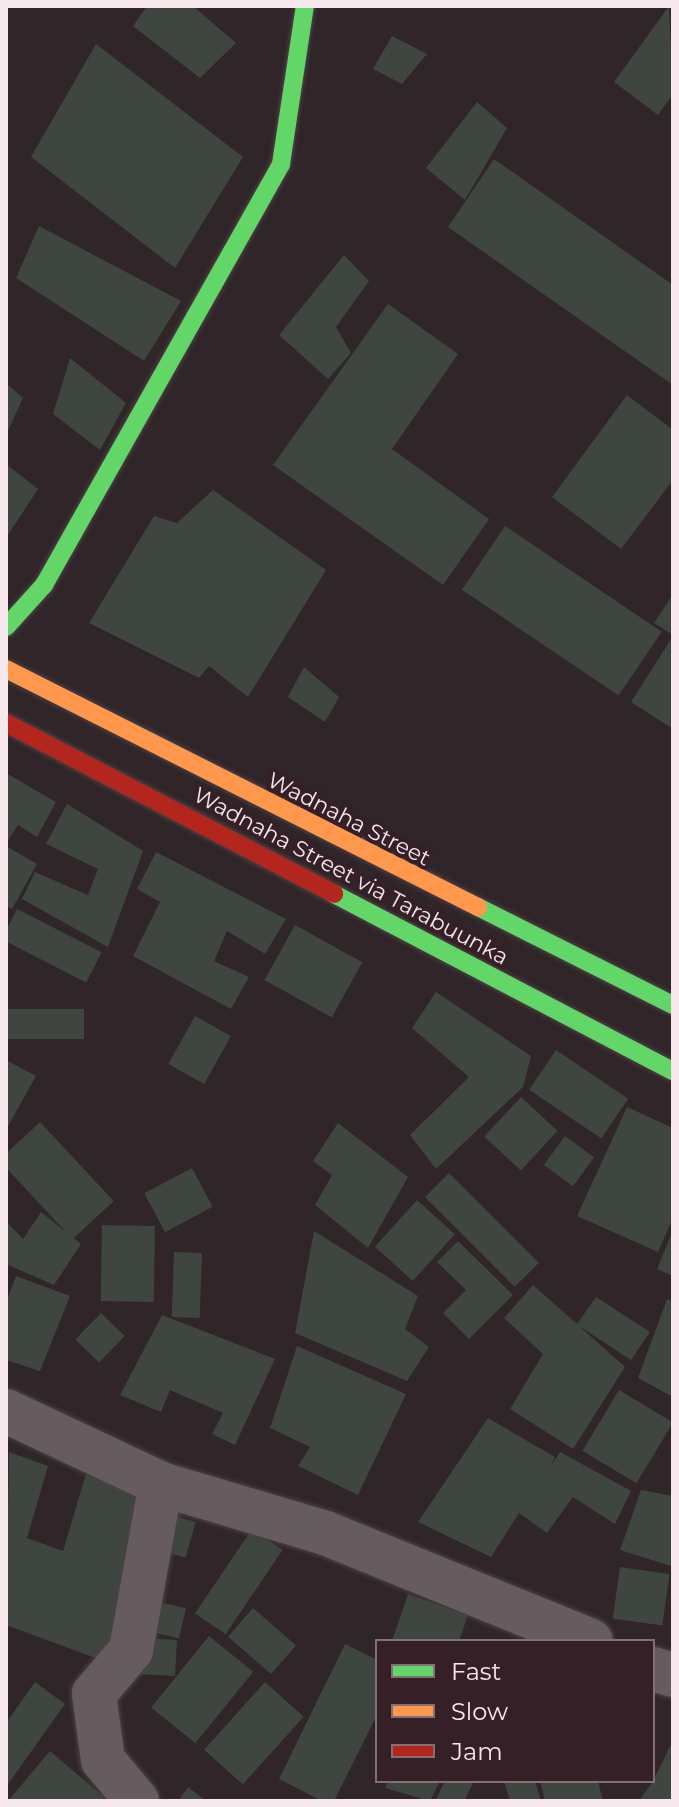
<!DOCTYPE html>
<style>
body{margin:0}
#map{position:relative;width:679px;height:1807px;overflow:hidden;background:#302529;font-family:Montserrat,sans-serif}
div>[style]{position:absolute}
.building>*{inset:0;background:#3e463f;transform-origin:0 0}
.roads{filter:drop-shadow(0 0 2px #4c4246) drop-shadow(0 0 2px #4c4246)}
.street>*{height:44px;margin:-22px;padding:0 22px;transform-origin:22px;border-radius:22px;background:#665c60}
.fast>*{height:18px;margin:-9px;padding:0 9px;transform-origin:9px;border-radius:9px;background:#63d668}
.slow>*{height:18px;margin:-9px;padding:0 9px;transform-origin:9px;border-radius:9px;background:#ff974d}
.jam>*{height:18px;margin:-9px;padding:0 9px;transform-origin:9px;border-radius:9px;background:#b3261e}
span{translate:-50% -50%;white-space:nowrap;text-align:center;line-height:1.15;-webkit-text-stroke:8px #352028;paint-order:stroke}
.street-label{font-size:22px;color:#f6e7ec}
.frame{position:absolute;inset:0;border:8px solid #f6e7ec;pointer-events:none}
.legend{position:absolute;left:375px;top:1639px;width:280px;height:144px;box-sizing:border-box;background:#352028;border:2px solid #827076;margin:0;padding:10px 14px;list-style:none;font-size:24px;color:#f6e7ec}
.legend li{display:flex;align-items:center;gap:16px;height:40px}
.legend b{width:40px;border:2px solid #827076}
</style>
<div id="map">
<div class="building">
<div style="clip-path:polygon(147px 6px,193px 6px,236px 43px,200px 78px,133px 26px)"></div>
<div style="clip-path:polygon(669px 6px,673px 94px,658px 115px,614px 82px)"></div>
<div style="clip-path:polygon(392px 36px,427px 54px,402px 84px,373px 69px)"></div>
<div style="clip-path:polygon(96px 44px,243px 157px,175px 268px,31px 157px)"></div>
<div style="clip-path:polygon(477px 102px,507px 128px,465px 200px,426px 168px)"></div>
<div style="clip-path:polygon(494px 159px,673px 285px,673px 385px,448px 227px)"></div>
<div style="clip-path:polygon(39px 226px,181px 301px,144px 361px,16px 278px)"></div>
<div style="clip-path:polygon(344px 255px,369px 281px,336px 327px,351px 353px,328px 379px,279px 335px)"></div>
<div style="clip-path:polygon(388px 304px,458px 354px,392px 449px,489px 519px,443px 585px,273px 465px)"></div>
<div style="clip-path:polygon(70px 358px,126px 403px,100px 450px,53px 414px)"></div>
<div style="clip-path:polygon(6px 383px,23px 398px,6px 435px)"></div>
<div style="clip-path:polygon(627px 395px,673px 430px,673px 480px,621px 549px,552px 497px)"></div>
<div style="clip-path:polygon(6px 464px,38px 489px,6px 538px)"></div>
<div style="clip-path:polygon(213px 490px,326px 570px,248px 697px,209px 666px,199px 678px,89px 623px,154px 516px,177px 523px)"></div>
<div style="left:505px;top:526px;width:189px;height:77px;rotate:34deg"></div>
<div style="clip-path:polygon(673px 594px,673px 635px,654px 623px)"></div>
<div style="clip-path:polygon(673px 636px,673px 729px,631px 702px)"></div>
<div style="clip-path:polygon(304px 667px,339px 697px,325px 722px,288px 697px)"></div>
<div style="clip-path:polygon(6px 773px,56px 802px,37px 837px,18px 825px,6px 844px)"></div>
<div style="clip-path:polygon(67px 804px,143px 851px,108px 947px,22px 899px,35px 872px,88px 895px,98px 869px,46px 844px)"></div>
<div style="clip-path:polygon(6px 846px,37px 864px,12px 909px,6px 906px)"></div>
<div style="clip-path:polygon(156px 852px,286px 919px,265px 954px,227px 931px,214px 961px,249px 977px,231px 1009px,133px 956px,160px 902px,137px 889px)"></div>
<div style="left:17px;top:909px;width:95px;height:34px;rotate:27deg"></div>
<div style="left:295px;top:925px;width:77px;height:63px;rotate:29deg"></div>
<div style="clip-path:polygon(436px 992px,531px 1056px,523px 1087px,436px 1169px,410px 1135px,469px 1077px,412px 1028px)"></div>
<div style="left:84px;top:1009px;width:30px;height:78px;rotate:90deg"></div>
<div style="left:195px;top:1016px;width:41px;height:55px;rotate:29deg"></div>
<div style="left:556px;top:1050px;width:87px;height:48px;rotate:34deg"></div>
<div style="clip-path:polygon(6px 1060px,36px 1076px,6px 1130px)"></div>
<div style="left:521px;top:1097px;width:50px;height:54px;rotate:43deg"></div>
<div style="clip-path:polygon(627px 1107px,673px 1128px,673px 1218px,658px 1252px,577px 1216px)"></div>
<div style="left:40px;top:1122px;width:108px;height:56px;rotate:47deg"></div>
<div style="clip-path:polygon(338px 1123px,408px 1177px,368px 1248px,315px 1205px,332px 1175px,313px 1161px)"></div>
<div style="left:565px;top:1136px;width:36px;height:36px;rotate:36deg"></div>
<div style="left:192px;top:1168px;width:44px;height:54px;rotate:62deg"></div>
<div style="left:449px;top:1173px;width:127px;height:34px;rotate:45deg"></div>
<div style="left:417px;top:1200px;width:51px;height:63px;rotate:42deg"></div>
<div style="clip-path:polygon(41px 1212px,81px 1244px,54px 1285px,6px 1264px,6px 1221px,23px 1239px)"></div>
<div style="left:102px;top:1225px;width:53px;height:76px;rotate:1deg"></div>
<div style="clip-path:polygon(673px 1230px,673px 1276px,657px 1269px)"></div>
<div style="clip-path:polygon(314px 1231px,418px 1296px,405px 1329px,429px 1347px,407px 1381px,295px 1333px)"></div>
<div style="clip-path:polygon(458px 1241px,513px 1295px,469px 1339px,443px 1313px,466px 1290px,437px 1262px)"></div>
<div style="left:174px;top:1252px;width:28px;height:65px;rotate:2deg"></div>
<div style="clip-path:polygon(16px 1276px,70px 1296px,40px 1371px,6px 1360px,6px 1302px)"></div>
<div style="clip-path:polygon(533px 1285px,577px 1324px,596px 1297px,650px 1332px,631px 1360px,579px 1326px,625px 1367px,573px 1449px,510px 1409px,543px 1354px,504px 1318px)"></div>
<div style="clip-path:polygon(667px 1299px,673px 1302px,673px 1397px,638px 1378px)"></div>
<div style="left:101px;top:1313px;width:33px;height:37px;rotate:44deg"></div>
<div style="clip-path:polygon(162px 1315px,275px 1359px,235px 1445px,212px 1434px,223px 1413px,170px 1390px,161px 1412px,120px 1395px)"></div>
<div style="clip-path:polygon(297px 1346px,406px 1394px,358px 1495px,298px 1466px,310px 1447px,270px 1428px)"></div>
<div style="left:619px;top:1390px;width:63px;height:71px;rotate:31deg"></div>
<div style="clip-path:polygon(488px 1418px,555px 1457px,550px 1467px,560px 1452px,631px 1491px,615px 1524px,573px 1497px,547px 1533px,519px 1513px,491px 1557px,418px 1522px)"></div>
<div style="clip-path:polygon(9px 1452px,48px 1466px,27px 1538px,63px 1551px,86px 1474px,144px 1495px,112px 1664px,6px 1625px)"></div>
<div style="clip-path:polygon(641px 1490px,673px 1496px,671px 1566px,620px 1550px)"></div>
<div style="left:164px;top:1513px;width:33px;height:37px;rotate:16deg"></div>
<div style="left:252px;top:1529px;width:37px;height:102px;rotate:34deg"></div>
<div style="left:620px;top:1567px;width:50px;height:52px;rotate:8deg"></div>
<div style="clip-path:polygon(408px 1594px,468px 1615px,459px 1641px,392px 1641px)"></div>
<div style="left:146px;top:1599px;width:41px;height:31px;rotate:13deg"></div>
<div style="left:253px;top:1608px;width:57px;height:38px;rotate:41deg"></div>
<div style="left:209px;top:1636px;width:57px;height:92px;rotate:39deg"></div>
<div style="left:140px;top:1638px;width:37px;height:36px;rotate:3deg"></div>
<div style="clip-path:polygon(345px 1644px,377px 1660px,377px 1715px,334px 1801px,322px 1801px,279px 1779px)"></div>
<div style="clip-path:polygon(35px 1682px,65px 1704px,6px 1787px,6px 1723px)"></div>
<div style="left:265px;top:1682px;width:52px;height:91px;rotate:42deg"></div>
<div style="clip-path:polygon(673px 1740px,673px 1801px,639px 1801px,653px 1781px)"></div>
<div style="clip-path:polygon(50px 1751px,104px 1797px,100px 1801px,8px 1801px)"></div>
<div style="clip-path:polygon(388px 1781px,440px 1781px,430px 1801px,385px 1788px)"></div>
<div style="clip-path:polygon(445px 1781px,474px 1781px,464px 1801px,435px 1801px)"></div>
<div style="clip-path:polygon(504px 1781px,535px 1781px,541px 1801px,510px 1801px)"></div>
<div style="clip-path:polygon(540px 1781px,598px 1781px,603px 1801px,545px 1801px)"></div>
<div style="clip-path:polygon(188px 1787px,206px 1801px,178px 1801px)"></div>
</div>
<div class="roads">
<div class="street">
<div style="left:6px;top:1411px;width:171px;rotate:25.2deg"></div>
<div style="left:161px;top:1484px;width:171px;rotate:16.6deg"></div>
<div style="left:325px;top:1533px;width:287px;rotate:22.1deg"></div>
<div style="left:653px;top:1669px;width:21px;rotate:17deg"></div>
<div style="left:137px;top:1801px;width:53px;rotate:-129.7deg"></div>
<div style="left:103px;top:1760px;width:67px;rotate:-97.8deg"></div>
<div style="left:94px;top:1694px;width:57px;rotate:-49.9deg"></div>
<div style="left:131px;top:1650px;width:169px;rotate:-79.8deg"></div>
</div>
<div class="fast">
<div style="left:6px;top:627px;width:57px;rotate:-47.9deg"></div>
<div style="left:44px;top:585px;width:483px;rotate:-60.6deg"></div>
<div style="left:281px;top:164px;width:160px;rotate:-81.4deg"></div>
<div style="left:334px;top:894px;width:382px;rotate:27.6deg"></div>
<div style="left:478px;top:907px;width:218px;rotate:26.7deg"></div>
</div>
<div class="slow">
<div style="left:6px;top:669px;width:529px;rotate:26.76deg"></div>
</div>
<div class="jam">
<div style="left:6px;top:723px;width:370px;rotate:27.5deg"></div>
</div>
</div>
<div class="street-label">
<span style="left:349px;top:819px;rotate:27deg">Wadnaha Street</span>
<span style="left:351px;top:876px;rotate:28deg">Wadnaha Street via Tarabuunka</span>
</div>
<div class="frame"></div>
<ul class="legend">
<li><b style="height:10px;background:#63d668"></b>Fast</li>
<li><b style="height:10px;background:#ff974d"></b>Slow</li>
<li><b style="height:10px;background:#b3261e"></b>Jam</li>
</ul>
</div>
